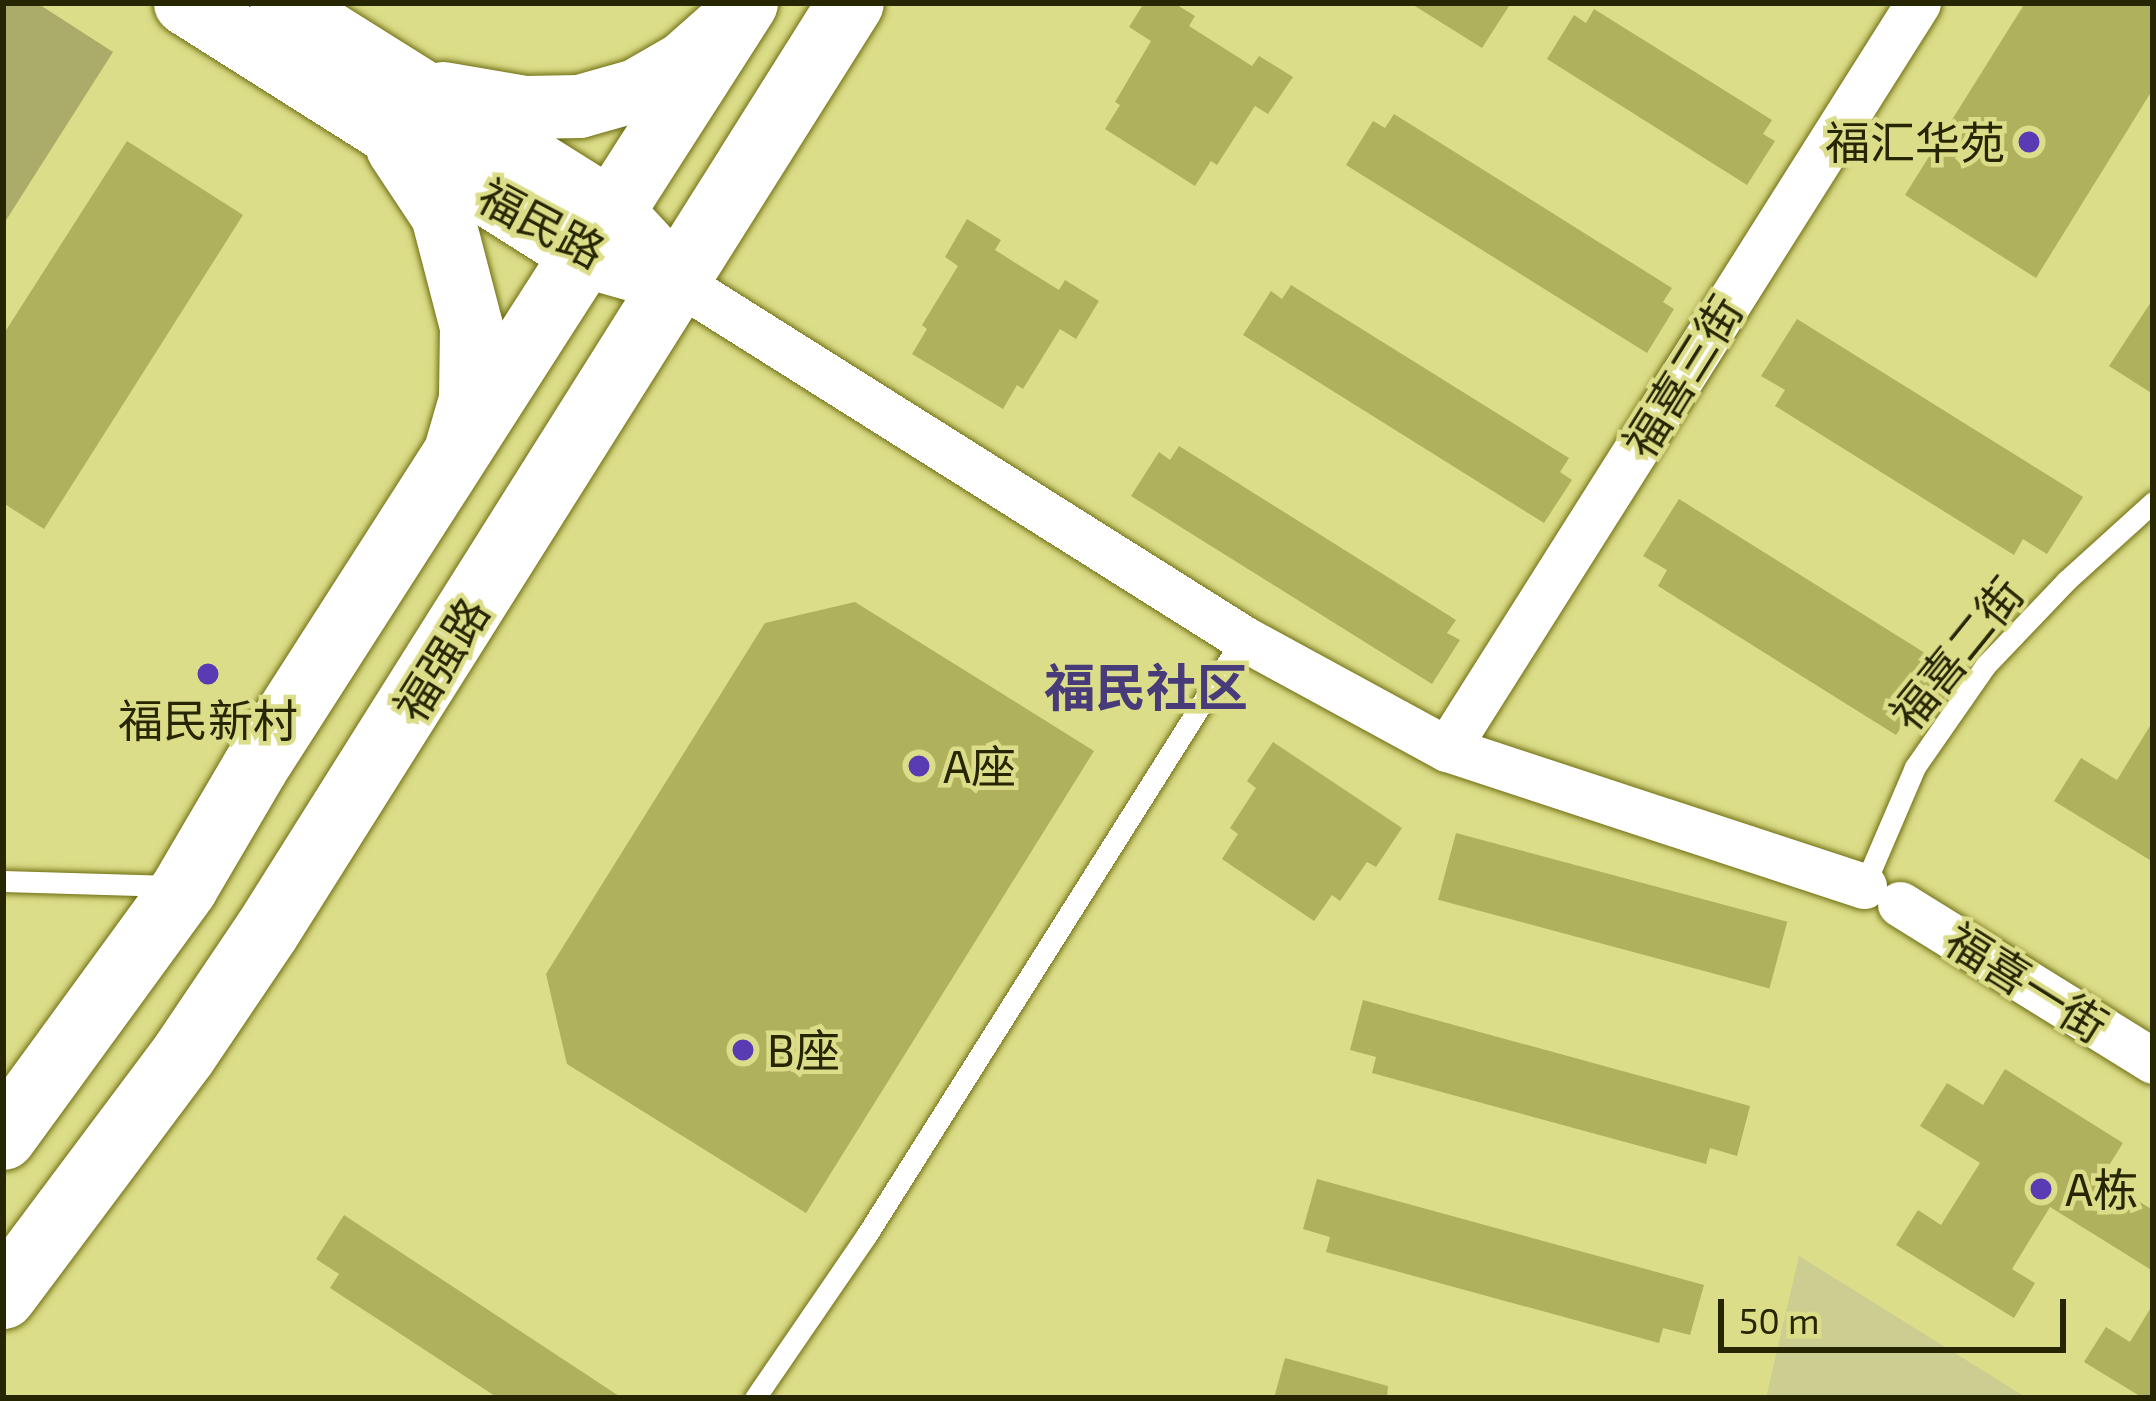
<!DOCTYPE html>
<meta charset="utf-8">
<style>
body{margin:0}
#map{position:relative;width:2156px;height:1401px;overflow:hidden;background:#dcdd88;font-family:"Exo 2","Noto Sans SC",sans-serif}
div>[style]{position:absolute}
.green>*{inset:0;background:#cccd91}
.forest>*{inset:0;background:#abab6a}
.building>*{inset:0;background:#b0b15d;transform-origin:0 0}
.roads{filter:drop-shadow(0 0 3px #6f6e12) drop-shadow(0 0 3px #6f6e12)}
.lane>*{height:21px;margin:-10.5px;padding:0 10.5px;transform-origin:10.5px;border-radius:10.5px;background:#fff}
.street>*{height:45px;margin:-22.5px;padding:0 22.5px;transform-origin:22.5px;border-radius:22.5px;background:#fff}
.secondary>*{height:63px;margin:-31.5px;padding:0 31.5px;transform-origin:31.5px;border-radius:31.5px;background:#fff}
.primary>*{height:66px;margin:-33px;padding:0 33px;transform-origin:33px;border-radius:33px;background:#fff}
.dots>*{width:33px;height:33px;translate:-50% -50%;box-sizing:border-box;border:6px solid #dcdd88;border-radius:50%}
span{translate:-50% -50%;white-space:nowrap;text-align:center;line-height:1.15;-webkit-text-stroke:9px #dcdd88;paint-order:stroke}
.poi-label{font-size:45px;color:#262602}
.right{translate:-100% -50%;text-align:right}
.left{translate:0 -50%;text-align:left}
.street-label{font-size:45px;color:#262602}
.quarter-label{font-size:51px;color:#473c79;font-weight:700}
.frame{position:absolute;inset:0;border:6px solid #262602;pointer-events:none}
.scale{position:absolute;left:1718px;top:1299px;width:348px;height:54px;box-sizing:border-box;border:6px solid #262602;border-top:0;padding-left:15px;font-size:36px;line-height:42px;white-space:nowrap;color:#262602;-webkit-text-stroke:9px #dcdd88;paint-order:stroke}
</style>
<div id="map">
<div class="green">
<div style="clip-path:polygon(1799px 1256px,2027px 1398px,1766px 1398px)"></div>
</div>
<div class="forest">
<div style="clip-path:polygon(3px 3px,37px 3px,113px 52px,3px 225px)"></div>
</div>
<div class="building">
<div style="clip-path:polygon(1144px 3px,1174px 3px,1195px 16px,1189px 26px,1252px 66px,1259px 56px,1293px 77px,1268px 114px,1255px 106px,1217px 165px,1211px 161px,1195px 186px,1105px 129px,1120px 105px,1115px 102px,1151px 41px,1129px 27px)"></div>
<div style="clip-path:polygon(1410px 3px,1511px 3px,1482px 48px)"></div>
<div style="clip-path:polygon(2025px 3px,2153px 3px,2153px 89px,2036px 278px,1905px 195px)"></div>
<div style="clip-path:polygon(1594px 9px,1772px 120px,1763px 134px,1775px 141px,1747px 185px,1547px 59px,1574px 15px,1586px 23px)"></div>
<div style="clip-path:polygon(1394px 114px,1672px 288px,1663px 302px,1674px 309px,1647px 353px,1346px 165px,1373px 121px,1385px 128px)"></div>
<div style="clip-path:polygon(127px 141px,243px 215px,44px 529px,3px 503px,3px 335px)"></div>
<div style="clip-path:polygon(967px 219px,1001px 240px,995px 250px,1059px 290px,1065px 280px,1099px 301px,1076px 339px,1060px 329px,1023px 389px,1017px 385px,1003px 409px,912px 354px,927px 329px,922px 325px,958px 266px,945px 257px)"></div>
<div style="clip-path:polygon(1291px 285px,1569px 458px,1560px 472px,1572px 480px,1544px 523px,1243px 335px,1271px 291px,1282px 299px)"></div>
<div style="clip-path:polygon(2153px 299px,2153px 394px,2109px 366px)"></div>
<div style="clip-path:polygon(1797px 319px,2083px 497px,2047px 554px,2023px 539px,2014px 555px,1775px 406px,1785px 390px,1761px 376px)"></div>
<div style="clip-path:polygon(1179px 446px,1456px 620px,1447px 633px,1460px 640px,1432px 684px,1131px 496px,1159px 452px,1170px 460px)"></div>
<div style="clip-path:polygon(1679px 499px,1960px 675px,1923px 730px,1906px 720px,1896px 735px,1658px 586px,1667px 570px,1643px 556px)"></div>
<div style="clip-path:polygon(855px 602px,1094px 751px,806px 1213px,567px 1064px,546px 974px,765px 623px)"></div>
<div style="clip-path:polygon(2153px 721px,2153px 862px,2054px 801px,2081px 758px,2117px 780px)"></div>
<div style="clip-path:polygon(1273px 742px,1402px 828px,1376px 867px,1367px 862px,1340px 901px,1332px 895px,1314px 921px,1222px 859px,1238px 834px,1230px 828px,1256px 788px,1247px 781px)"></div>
<div style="left:1456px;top:833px;width:343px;height:69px;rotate:15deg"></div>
<div style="clip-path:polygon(1363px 1000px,1750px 1106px,1737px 1156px,1710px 1148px,1706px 1164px,1372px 1073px,1376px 1057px,1350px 1050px)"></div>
<div style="clip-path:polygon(2005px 1069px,2123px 1143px,2101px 1178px,2153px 1210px,2153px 1271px,2050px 1207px,2012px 1269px,2035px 1283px,2014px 1318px,1896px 1245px,1918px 1210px,1941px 1225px,1980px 1163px,1920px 1126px,1947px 1083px,1983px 1105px)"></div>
<div style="clip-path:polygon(1317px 1179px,1704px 1285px,1690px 1335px,1663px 1328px,1659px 1343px,1326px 1252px,1330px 1237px,1303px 1229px)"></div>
<div style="clip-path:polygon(344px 1215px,622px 1398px,498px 1398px,396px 1331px,330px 1288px,339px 1274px,316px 1259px)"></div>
<div style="clip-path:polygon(2153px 1304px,2153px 1398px,2143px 1398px,2084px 1362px,2106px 1327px,2130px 1342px)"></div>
<div style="clip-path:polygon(1285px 1358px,1388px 1386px,1387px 1398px,1274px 1398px)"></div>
</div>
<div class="roads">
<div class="lane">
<div style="left:3px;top:881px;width:169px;rotate:1.7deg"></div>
<div style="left:1864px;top:886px;width:129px;rotate:-66.8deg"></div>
<div style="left:1915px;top:767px;width:124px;rotate:-55.2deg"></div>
<div style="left:1986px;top:665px;width:116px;rotate:-46.4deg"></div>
<div style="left:2066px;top:581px;width:118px;rotate:-42.2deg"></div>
<div style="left:755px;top:1398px;width:196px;rotate:-55.6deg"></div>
<div style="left:866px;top:1236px;width:707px;rotate:-57.77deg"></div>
</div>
<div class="street">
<div style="left:678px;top:282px;width:668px;rotate:32.21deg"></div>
<div style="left:1243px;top:638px;width:232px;rotate:28.6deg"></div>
<div style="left:1447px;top:749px;width:439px;rotate:18.2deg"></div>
<div style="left:1447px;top:749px;width:882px;rotate:-57.73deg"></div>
<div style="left:1900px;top:904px;width:298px;rotate:31.8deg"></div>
</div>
<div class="secondary">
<div style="left:185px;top:3px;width:471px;rotate:32.3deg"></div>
<div style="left:583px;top:255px;width:99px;rotate:15.9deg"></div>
<div style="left:281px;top:3px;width:391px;rotate:32.1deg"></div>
<div style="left:612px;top:211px;width:53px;rotate:47.3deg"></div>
<div style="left:443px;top:93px;width:83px;rotate:9.7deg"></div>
<div style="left:525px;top:107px;width:54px;rotate:-1.1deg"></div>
<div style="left:579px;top:106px;width:59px;rotate:-15.7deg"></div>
<div style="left:636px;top:90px;width:54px;rotate:-29.9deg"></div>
<div style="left:683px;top:63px;width:57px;rotate:-41.5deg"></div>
<div style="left:397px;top:147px;width:82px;rotate:56.5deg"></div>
<div style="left:442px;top:215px;width:115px;rotate:75.4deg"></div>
<div style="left:471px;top:326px;width:73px;rotate:90.8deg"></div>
<div style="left:470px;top:399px;width:57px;rotate:106.2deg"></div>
</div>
<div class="primary">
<div style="left:3px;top:1137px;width:309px;rotate:-53.9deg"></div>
<div style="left:185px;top:887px;width:140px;rotate:-59.6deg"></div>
<div style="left:256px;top:766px;width:906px;rotate:-57.34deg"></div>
<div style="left:3px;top:1296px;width:302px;rotate:-53.2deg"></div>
<div style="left:184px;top:1054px;width:148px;rotate:-56deg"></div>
<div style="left:267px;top:931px;width:1096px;rotate:-57.82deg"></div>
</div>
</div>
<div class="dots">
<div style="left:2029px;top:142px;background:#593bb3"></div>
<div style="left:208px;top:674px;background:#593bb3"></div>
<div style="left:919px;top:766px;background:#593bb3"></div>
<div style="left:743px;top:1050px;background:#593bb3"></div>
<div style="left:2041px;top:1189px;background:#593bb3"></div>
</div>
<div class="poi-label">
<span class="right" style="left:2005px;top:142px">福汇华苑</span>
<span style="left:208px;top:720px">福民新村</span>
<span class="left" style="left:943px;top:766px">A座</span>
<span class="left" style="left:767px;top:1050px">B座</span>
<span class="left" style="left:2065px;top:1189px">A栋</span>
</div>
<div class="street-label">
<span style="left:542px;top:223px;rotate:28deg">福民路</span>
<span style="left:1682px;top:376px;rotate:-58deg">福喜三街</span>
<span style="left:1956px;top:653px;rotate:-51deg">福喜二街</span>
<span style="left:441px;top:659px;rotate:-58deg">福强路</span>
<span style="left:2027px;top:982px;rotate:32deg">福喜一街</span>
</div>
<div class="quarter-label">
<span style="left:1146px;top:686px">福民社区</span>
</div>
<div class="frame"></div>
<div class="scale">50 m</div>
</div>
